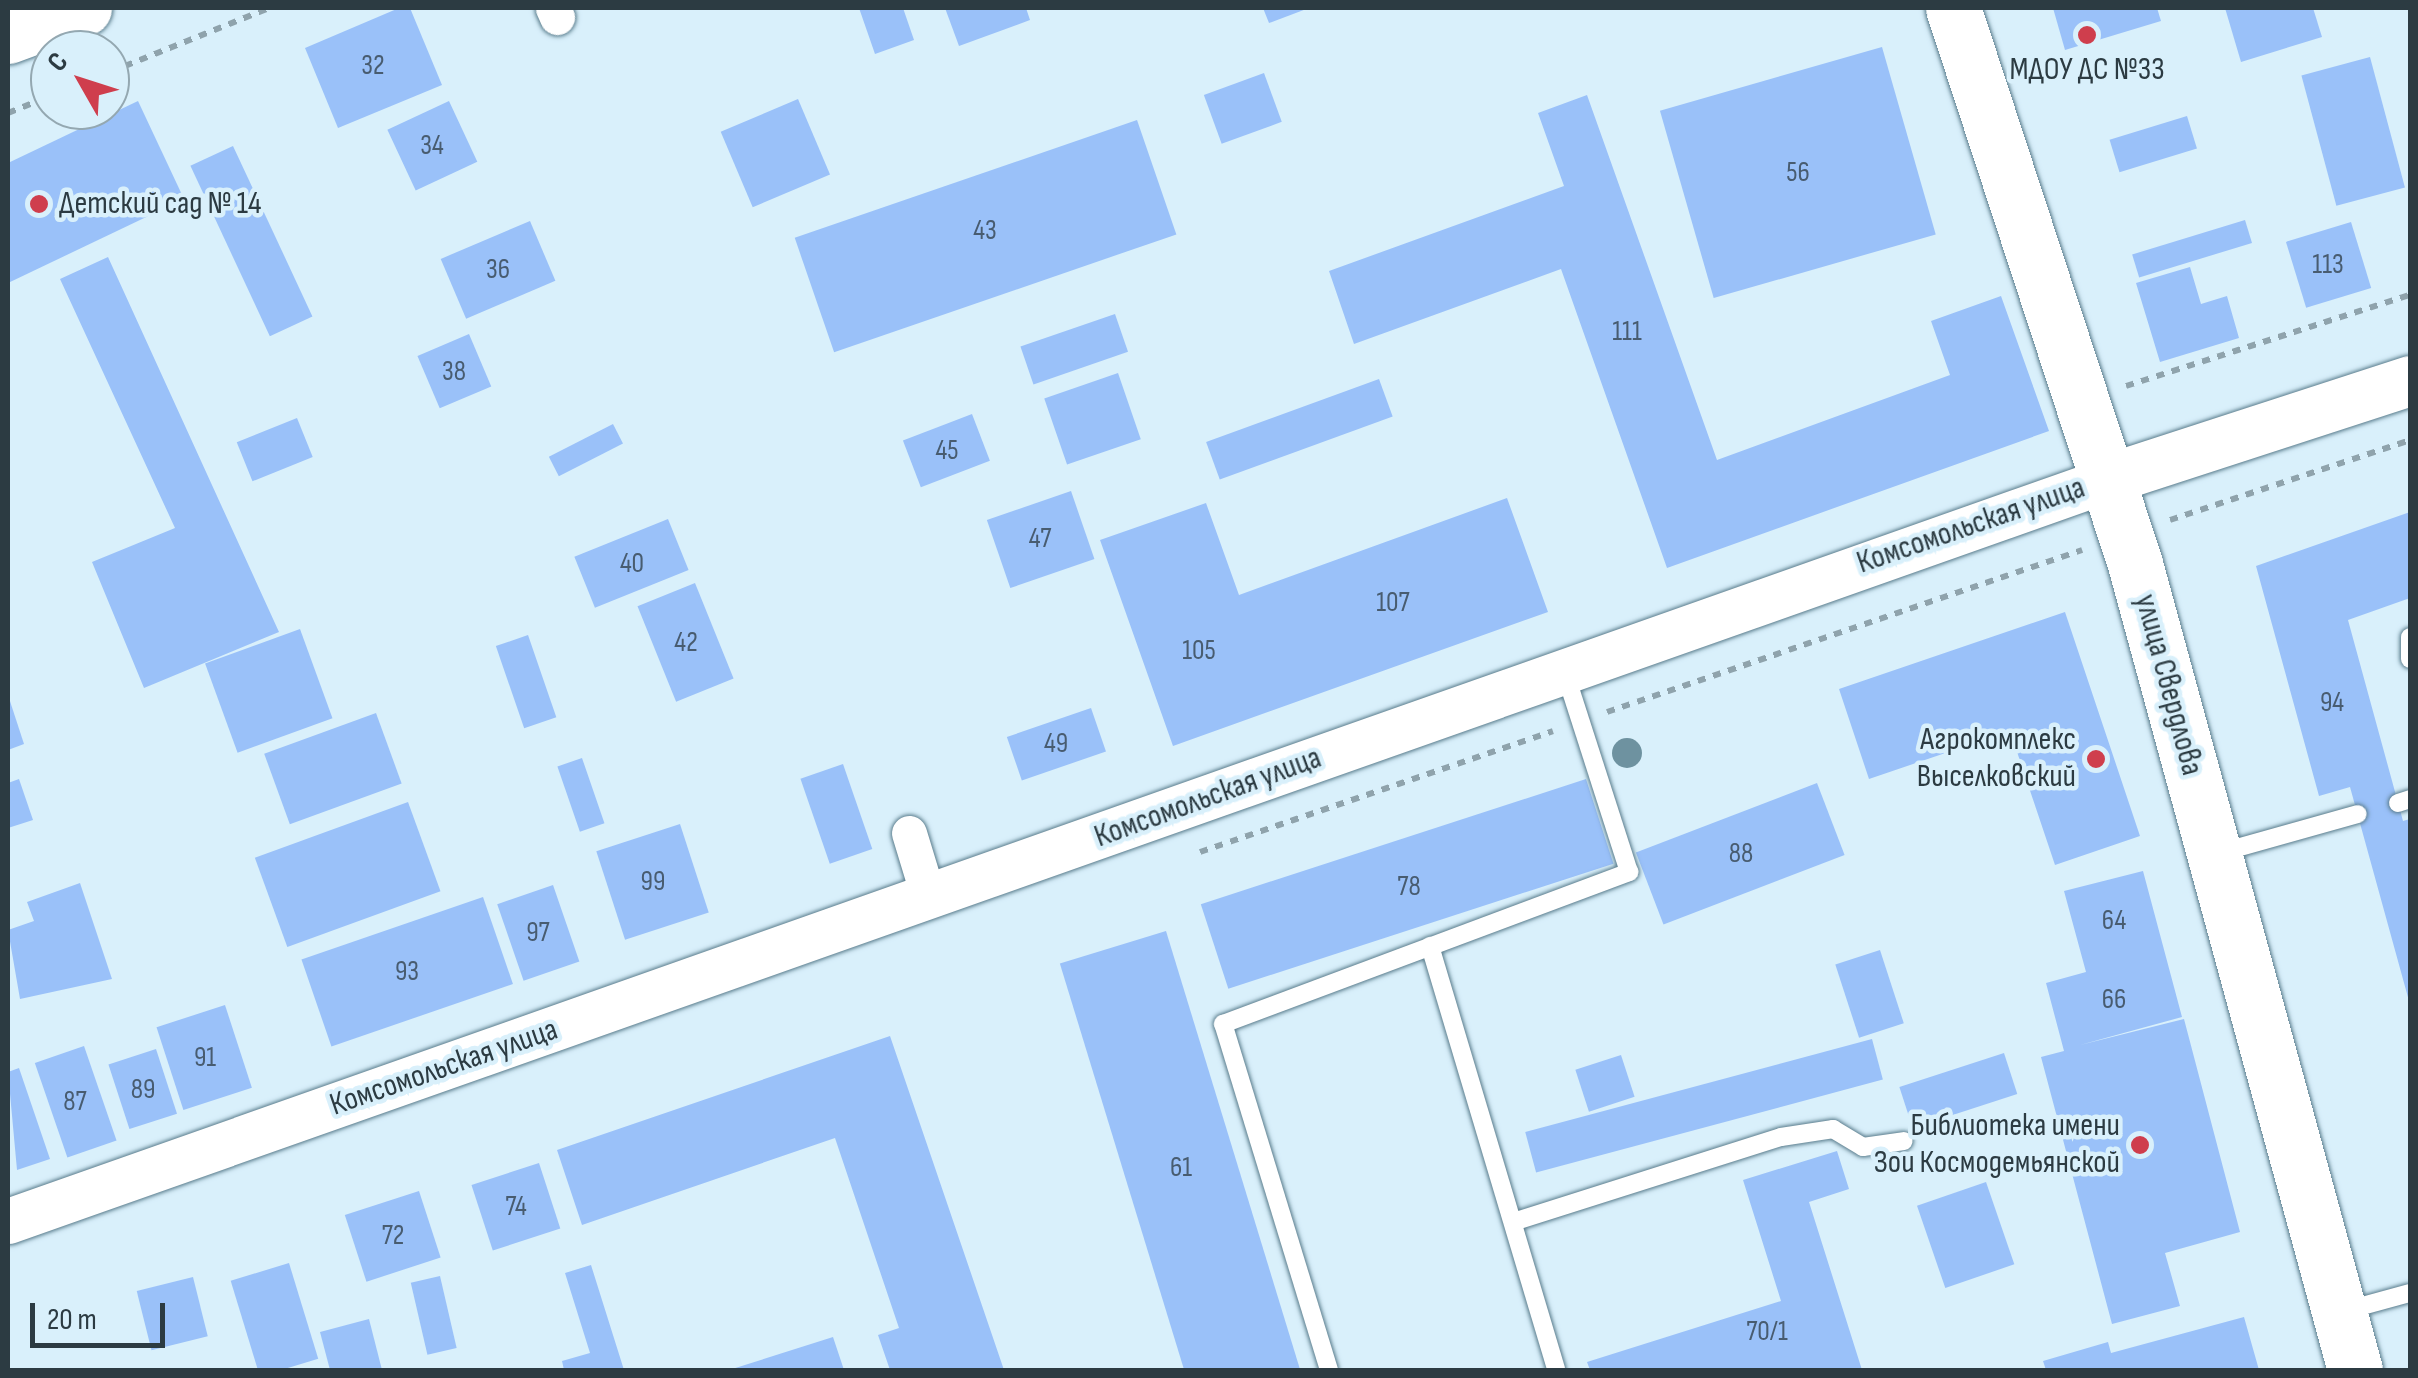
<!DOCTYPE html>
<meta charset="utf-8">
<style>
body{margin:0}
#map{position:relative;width:2418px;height:1378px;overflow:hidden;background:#d9f0fb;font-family:"Sofia Sans Condensed",sans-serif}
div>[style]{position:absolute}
.building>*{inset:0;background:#9ac1f9;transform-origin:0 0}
.path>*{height:6px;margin-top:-3px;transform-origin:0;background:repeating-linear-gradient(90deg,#8fa3ac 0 8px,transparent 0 16px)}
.roads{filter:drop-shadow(0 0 2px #597c8c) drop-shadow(0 0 2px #597c8c)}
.service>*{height:18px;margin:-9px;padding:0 9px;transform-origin:9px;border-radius:9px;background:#fff}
.minor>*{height:35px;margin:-17.5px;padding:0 17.5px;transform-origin:17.5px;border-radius:17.5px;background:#fff}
.tertiary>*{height:45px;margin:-22.5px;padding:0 22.5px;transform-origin:22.5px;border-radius:22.5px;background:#fff}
.secondary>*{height:50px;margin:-25px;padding:0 25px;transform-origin:25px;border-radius:25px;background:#fff}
.primary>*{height:55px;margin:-27.5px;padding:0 27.5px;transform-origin:27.5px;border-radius:27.5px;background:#fff}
.trees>*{width:30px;height:30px;margin:-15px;border-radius:50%;background:#6e92a0}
.dots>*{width:28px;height:28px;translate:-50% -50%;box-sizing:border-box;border:5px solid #d9f0fb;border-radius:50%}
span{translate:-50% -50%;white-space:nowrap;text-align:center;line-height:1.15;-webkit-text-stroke:9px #d9f0fb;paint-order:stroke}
.number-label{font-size:28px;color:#485c70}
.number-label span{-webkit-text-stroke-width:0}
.poi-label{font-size:32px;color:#2c3b42}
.left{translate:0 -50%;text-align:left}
.right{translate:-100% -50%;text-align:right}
.street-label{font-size:32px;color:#2c3b42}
.frame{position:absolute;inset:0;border:10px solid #2c3b42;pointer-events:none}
.north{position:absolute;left:30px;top:30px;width:100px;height:100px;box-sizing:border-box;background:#d9f0fb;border:2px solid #94a8b1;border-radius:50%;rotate:309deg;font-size:28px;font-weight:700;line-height:40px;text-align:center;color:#2c3b42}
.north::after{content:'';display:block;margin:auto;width:35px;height:45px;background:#cf3e4d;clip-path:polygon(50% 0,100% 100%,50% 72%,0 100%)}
.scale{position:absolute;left:30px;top:1303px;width:135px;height:45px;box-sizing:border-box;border:5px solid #2c3b42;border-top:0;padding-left:12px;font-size:30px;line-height:35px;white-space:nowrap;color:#2c3b42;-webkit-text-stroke:8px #d9f0fb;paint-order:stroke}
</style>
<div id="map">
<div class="building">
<div style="clip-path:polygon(399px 8px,410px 8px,442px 85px,338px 128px,305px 48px)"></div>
<div style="clip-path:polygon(859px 8px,903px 8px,914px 40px,875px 54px)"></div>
<div style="clip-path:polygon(945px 8px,1026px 8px,1030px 20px,959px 46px)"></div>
<div style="clip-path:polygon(1263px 8px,1309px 8px,1269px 23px)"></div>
<div style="clip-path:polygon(2053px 8px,2157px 8px,2161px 21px,2065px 50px)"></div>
<div style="clip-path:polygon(2225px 8px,2313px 8px,2322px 37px,2241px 62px)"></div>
<div style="left:1882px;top:47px;width:195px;height:231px;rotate:74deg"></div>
<div style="left:2370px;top:57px;width:135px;height:71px;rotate:75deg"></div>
<div style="left:1264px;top:73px;width:52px;height:64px;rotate:70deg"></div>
<div style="clip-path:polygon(1587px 95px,1717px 460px,1950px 375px,1931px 321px,2001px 296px,2049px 431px,1667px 568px,1561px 269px,1354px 344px,1329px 271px,1564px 186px,1538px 113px)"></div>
<div style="left:798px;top:99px;width:82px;height:84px;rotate:67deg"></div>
<div style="clip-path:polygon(138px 101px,184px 199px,8px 283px,8px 163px)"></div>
<div style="left:449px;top:101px;width:67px;height:68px;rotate:65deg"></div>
<div style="left:2187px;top:116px;width:34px;height:81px;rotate:73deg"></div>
<div style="left:1137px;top:120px;width:121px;height:362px;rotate:71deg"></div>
<div style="left:233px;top:146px;width:188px;height:47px;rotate:65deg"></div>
<div style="left:2245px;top:220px;width:24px;height:118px;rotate:73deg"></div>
<div style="left:530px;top:221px;width:65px;height:97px;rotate:67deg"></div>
<div style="left:2351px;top:222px;width:69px;height:68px;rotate:73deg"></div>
<div style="clip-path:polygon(108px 257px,279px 632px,144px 688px,92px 562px,175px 528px,60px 279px)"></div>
<div style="clip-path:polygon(2190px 267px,2201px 304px,2227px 296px,2239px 338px,2160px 362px,2136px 283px)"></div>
<div style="left:1115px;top:314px;width:40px;height:100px;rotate:71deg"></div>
<div style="left:469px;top:334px;width:57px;height:56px;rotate:67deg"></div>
<div style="left:1118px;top:373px;width:70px;height:78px;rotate:71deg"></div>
<div style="left:1379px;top:379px;width:40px;height:184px;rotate:70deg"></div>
<div style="left:972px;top:414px;width:50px;height:74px;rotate:69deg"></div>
<div style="left:297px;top:418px;width:42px;height:65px;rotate:68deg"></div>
<div style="left:613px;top:424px;width:22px;height:72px;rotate:63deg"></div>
<div style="left:1071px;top:491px;width:72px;height:89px;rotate:71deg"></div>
<div style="clip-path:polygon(1507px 498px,1548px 612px,1173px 746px,1100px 540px,1206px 503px,1239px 595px)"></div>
<div style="clip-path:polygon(2410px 512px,2410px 598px,2348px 620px,2403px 821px,2410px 819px,2409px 1001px,2350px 787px,2319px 796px,2256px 566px)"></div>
<div style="left:668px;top:519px;width:55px;height:101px;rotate:68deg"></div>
<div style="left:695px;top:583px;width:103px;height:62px;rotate:68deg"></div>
<div style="clip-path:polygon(2065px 612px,2140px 836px,2055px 865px,2010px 731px,1869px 779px,1839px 689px)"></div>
<div style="left:300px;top:629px;width:95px;height:101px;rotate:70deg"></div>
<div style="left:528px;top:635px;width:87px;height:34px;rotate:71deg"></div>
<div style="clip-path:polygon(8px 695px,24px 744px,8px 750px)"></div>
<div style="left:1091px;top:708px;width:46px;height:89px;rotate:71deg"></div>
<div style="left:376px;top:713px;width:75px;height:119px;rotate:70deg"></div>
<div style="left:582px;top:758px;width:69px;height:26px;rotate:71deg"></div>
<div style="left:843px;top:764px;width:90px;height:45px;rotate:71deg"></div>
<div style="clip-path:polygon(19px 779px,33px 820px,8px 828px,8px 783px)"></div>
<div style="left:1586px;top:779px;width:89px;height:405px;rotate:72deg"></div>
<div style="left:1817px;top:783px;width:77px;height:194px;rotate:69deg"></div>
<div style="left:408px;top:802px;width:95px;height:163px;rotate:70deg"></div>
<div style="left:680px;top:824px;width:93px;height:88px;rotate:72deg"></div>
<div style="clip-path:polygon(2143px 871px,2182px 1017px,2080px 1045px,2184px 1019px,2240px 1232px,2165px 1253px,2180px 1306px,2112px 1324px,2041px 1057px,2064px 1051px,2046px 983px,2086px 972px,2064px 891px)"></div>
<div style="clip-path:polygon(80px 883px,112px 979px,20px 999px,8px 930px,34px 921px,27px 902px)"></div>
<div style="left:553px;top:885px;width:81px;height:59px;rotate:71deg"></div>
<div style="left:483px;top:897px;width:92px;height:192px;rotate:71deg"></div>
<div style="left:1166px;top:931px;width:459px;height:111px;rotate:73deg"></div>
<div style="left:1880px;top:950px;width:77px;height:47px;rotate:72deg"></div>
<div style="left:225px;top:1005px;width:87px;height:72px;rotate:72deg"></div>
<div style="clip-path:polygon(890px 1036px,1004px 1370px,890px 1370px,878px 1335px,899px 1328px,835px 1138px,582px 1225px,557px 1150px)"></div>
<div style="left:1872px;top:1039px;width:42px;height:359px;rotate:75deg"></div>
<div style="left:84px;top:1046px;width:100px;height:52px;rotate:71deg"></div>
<div style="left:156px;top:1049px;width:68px;height:50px;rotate:72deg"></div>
<div style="left:2004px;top:1053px;width:43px;height:110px;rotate:72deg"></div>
<div style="left:1621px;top:1055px;width:44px;height:48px;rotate:72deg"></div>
<div style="clip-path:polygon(19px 1068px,50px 1159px,17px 1170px,8px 1072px)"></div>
<div style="clip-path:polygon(1837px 1151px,1849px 1189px,1809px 1202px,1862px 1370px,1590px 1370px,1587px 1362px,1781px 1301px,1743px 1180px)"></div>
<div style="left:539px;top:1163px;width:69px;height:71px;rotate:72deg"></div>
<div style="left:1986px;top:1182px;width:87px;height:73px;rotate:71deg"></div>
<div style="left:419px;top:1191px;width:70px;height:78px;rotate:72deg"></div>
<div style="left:289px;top:1263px;width:100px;height:61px;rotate:73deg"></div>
<div style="clip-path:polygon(591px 1265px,624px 1370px,564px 1370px,562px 1361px,590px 1353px,565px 1273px)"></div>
<div style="left:440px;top:1276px;width:74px;height:30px;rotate:77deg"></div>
<div style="left:193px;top:1277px;width:61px;height:58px;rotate:76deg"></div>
<div style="clip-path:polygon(2244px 1317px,2259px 1370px,2046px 1370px,2043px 1361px,2108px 1342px,2111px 1353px)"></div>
<div style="clip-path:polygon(369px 1319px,382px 1370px,330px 1370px,320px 1332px)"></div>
<div style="clip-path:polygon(833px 1337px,844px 1370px,729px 1370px)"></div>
</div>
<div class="path">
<div style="left:110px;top:72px;width:171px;rotate:-21.9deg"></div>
<div style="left:8px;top:113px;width:45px;rotate:-22deg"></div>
<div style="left:2126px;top:386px;width:298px;rotate:-17.8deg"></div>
<div style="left:2170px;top:520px;width:253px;rotate:-18.4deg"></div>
<div style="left:1607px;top:712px;width:502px;rotate:-18.83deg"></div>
<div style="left:1200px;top:852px;width:373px;rotate:-18.9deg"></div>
</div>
<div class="roads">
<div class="service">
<div style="left:2410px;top:637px;width:22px;rotate:90deg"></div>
<div style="left:2398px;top:803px;width:13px;rotate:-18deg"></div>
<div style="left:2219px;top:853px;width:144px;rotate:-15.7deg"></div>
<div style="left:1430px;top:946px;width:442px;rotate:73.4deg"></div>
<div style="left:1513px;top:1222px;width:281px;rotate:-17.6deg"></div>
<div style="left:1781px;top:1137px;width:53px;rotate:-8.7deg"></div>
<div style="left:1833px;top:1129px;width:35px;rotate:31deg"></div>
<div style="left:1863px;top:1147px;width:41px;rotate:-8.3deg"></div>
<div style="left:2344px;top:1311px;width:68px;rotate:-15.3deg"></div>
<div style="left:1329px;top:1370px;width:362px;rotate:-107deg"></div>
<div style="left:1223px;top:1024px;width:434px;rotate:-20.5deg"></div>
<div style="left:1629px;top:872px;width:212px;rotate:-107.8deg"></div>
</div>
<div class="minor">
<div style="left:553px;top:8px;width:10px;rotate:66deg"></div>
<div style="left:909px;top:833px;width:69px;rotate:73.1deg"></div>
</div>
<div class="tertiary">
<div style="left:8px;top:1221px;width:2228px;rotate:-19.45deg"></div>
</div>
<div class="secondary">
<div style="left:2109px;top:479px;width:317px;rotate:-18deg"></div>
</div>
<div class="primary">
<div style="left:1953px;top:8px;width:585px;rotate:71.87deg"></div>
<div style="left:2135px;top:564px;width:835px;rotate:74.73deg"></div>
<div style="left:8px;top:36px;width:81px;rotate:-20.2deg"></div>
</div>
</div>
<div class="trees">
<div style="left:1627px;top:753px"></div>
</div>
<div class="dots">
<div style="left:2087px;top:35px;background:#cf3e4d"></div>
<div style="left:39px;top:204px;background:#cf3e4d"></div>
<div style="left:2096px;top:759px;background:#cf3e4d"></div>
<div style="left:2140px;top:1145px;background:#cf3e4d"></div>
</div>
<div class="number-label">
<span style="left:373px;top:66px">32</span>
<span style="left:432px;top:146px">34</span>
<span style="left:1798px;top:173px">56</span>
<span style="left:985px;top:231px">43</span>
<span style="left:2328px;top:265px">113</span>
<span style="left:498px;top:270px">36</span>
<span style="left:1627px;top:332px">111</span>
<span style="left:454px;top:372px">38</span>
<span style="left:947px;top:451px">45</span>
<span style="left:1040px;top:539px">47</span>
<span style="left:632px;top:564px">40</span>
<span style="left:1393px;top:603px">107</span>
<span style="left:686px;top:643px">42</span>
<span style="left:1199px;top:651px">105</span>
<span style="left:2332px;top:703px">94</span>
<span style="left:1056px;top:744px">49</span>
<span style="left:1741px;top:854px">88</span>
<span style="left:653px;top:882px">99</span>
<span style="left:1409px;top:887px">78</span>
<span style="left:2114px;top:921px">64</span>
<span style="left:538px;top:933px">97</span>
<span style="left:407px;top:972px">93</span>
<span style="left:2114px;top:1000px">66</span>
<span style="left:205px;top:1058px">91</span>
<span style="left:143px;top:1090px">89</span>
<span style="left:75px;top:1102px">87</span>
<span style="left:1181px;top:1168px">61</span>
<span style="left:516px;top:1207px">74</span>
<span style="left:393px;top:1236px">72</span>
<span style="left:1767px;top:1332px">70/1</span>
</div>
<div class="poi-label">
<span style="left:2087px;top:70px">МДОУ ДС №33</span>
<span class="left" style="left:59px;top:204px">Детский сад № 14</span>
<span class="right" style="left:2076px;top:759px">Агрокомплекс<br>Выселковский</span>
<span class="right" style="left:2120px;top:1145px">Библиотека имени<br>Зои Космодемьянской</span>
</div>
<div class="street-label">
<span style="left:1971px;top:526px;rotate:-19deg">Комсомольская улица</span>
<span style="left:2168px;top:685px;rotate:75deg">улица Свердлова</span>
<span style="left:1208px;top:798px;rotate:-20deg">Комсомольская улица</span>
<span style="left:444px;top:1068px;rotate:-19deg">Комсомольская улица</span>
</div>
<div class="frame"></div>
<div class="north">С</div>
<div class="scale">20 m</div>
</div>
